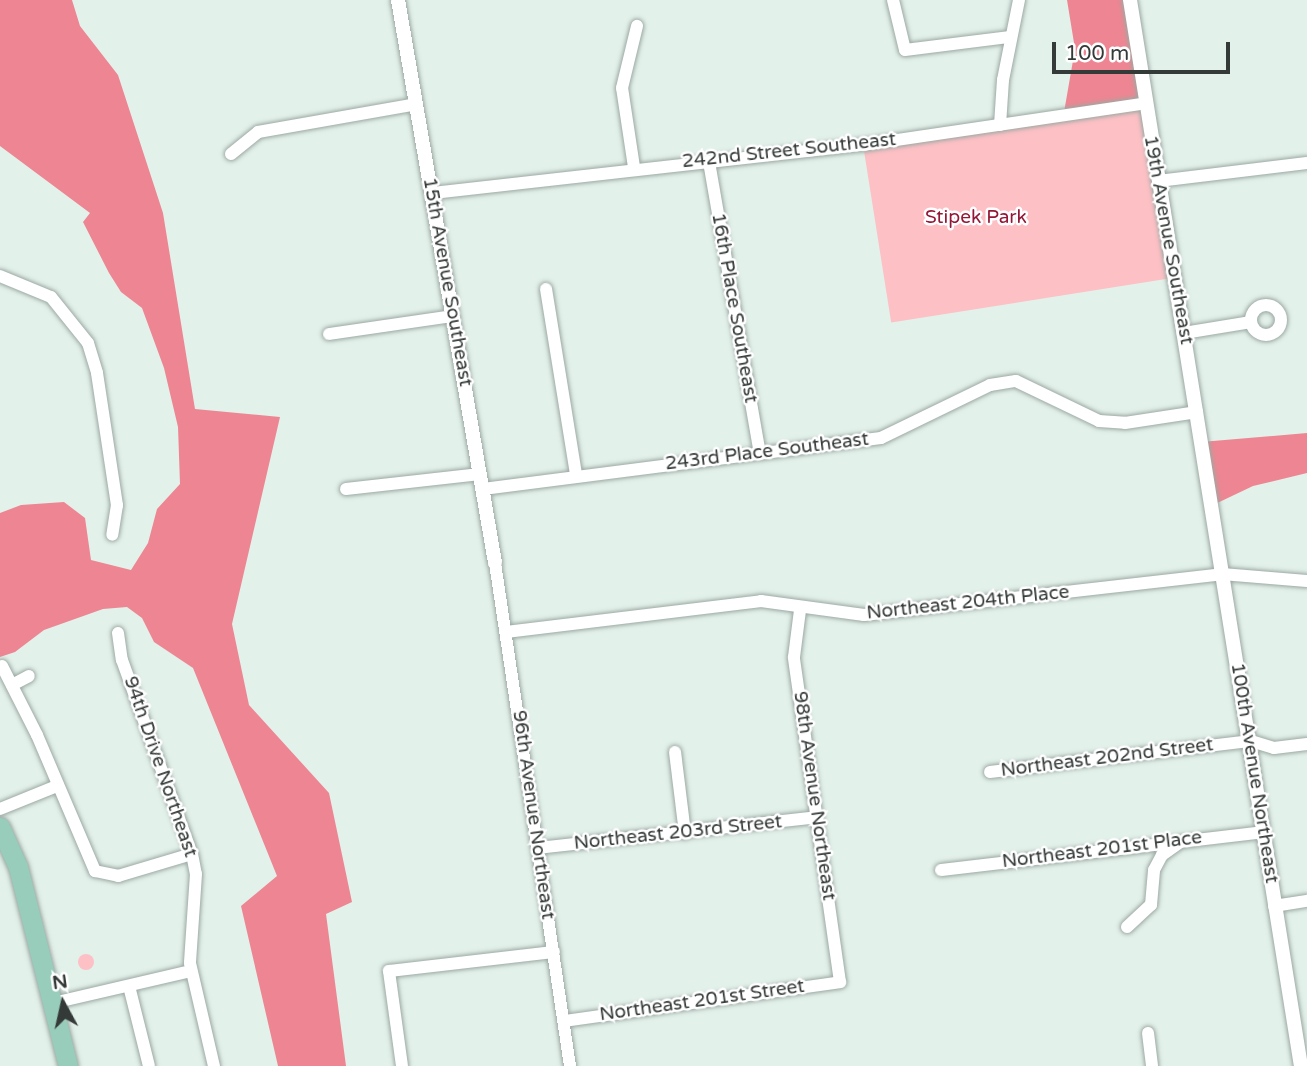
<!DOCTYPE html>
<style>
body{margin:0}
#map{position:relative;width:1307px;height:1066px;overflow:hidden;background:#e3f1eb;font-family:"Varela Round",sans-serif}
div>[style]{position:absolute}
.green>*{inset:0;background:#fdc0c5;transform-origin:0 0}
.round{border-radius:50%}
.forest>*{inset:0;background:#ed8692}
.roads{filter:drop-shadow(0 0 2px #9ca9a3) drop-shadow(0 0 2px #9ca9a3)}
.minor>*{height:12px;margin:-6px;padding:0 6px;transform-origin:6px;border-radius:6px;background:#fff}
.minor>.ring{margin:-6px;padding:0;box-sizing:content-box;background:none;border:12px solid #fff;border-radius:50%}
.tertiary>*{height:14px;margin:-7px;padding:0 7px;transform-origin:7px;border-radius:7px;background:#fff}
.primary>*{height:19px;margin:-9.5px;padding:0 9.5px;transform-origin:9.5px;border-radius:9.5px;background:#97cdba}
span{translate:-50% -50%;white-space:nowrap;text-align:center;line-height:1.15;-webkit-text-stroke:5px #fff;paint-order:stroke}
.street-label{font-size:19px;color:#343a37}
.park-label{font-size:19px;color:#931837}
.north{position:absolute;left:28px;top:968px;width:70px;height:70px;-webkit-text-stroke:5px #fff;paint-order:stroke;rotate:352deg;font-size:19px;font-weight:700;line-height:28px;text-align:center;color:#343a37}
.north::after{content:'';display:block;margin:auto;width:24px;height:32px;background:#343a37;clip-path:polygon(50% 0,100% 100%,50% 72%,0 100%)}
.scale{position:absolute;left:1052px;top:42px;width:178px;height:32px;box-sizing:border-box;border:4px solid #343a37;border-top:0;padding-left:9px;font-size:21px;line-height:24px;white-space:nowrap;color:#343a37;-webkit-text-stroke:5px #fff;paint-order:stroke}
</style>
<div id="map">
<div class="green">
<div style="left:1146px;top:103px;width:177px;height:286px;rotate:81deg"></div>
<div class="round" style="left:78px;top:954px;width:16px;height:16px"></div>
</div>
<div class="forest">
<div style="clip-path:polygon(0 0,72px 0,80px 26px,118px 75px,163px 213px,195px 409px,280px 417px,232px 624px,249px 705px,329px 793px,352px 902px,326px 914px,346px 1066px,278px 1066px,241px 906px,277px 876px,193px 668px,154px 642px,142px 618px,127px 607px,103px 609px,44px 630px,15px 652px,0 657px,0 513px,21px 505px,64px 502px,85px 518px,91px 560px,131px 570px,148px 543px,157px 509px,180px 484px,178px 427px,164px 368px,142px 308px,121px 292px,109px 273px,83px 222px,90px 213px,0 146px)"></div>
<div style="clip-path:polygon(1067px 0,1130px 0,1146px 103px,1063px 118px,1075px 49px)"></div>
<div style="clip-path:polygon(1307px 433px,1307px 473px,1253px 486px,1211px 506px,1201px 442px)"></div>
</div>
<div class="roads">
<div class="minor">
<div style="left:893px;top:0;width:51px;rotate:76.5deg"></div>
<div style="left:905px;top:50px;width:106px;rotate:-7.1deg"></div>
<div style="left:1000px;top:125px;width:45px;rotate:-86.2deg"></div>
<div style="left:1003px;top:80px;width:82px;rotate:-78.7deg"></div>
<div style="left:231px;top:154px;width:35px;rotate:-39deg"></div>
<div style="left:258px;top:132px;width:160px;rotate:-10deg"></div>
<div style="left:709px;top:162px;width:296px;rotate:80.1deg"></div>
<div style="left:634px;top:167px;width:80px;rotate:-98.6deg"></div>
<div style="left:622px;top:88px;width:64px;rotate:-76.4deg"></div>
<div style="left:1158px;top:181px;width:150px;rotate:-6.9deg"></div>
<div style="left:432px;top:193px;width:434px;rotate:-6.4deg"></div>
<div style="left:863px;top:145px;width:286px;rotate:-8.4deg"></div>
<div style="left:0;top:276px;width:55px;rotate:22.4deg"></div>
<div style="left:51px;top:297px;width:59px;rotate:51.2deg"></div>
<div style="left:88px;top:343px;width:31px;rotate:73deg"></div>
<div style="left:97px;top:373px;width:134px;rotate:81.4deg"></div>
<div style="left:117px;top:505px;width:30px;rotate:99deg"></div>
<div style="left:546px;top:289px;width:188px;rotate:80.8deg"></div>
<div class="ring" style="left:1251px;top:305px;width:18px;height:18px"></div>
<div style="left:1184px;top:333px;width:68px;rotate:-9.3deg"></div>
<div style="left:329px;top:334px;width:125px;rotate:-8.3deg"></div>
<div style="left:346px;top:489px;width:135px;rotate:-6.4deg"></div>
<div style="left:483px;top:489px;width:401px;rotate:-7.3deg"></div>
<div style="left:881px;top:438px;width:121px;rotate:-25.9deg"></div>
<div style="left:990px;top:385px;width:26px;rotate:-9deg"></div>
<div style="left:1016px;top:381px;width:92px;rotate:25.7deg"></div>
<div style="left:1099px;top:421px;width:26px;rotate:4deg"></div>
<div style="left:1125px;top:423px;width:73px;rotate:-8.7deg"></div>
<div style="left:495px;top:563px;width:509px;rotate:81.52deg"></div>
<div style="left:506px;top:632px;width:257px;rotate:-6.9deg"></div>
<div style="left:761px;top:601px;width:104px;rotate:7.7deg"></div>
<div style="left:864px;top:615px;width:360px;rotate:-6.5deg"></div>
<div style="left:1222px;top:574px;width:85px;rotate:4.7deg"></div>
<div style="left:118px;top:633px;width:27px;rotate:82deg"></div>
<div style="left:122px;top:660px;width:206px;rotate:70.2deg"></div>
<div style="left:192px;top:854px;width:20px;rotate:79deg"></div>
<div style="left:196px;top:874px;width:89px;rotate:93.9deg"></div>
<div style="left:190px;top:963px;width:106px;rotate:76.9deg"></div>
<div style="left:2px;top:666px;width:77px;rotate:63.1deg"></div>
<div style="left:37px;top:735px;width:148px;rotate:66.9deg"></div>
<div style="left:95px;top:871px;width:24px;rotate:12deg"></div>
<div style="left:118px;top:876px;width:77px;rotate:-16.6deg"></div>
<div style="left:12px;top:685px;width:19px;rotate:-28deg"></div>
<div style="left:675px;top:752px;width:82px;rotate:83deg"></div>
<div style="left:990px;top:772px;width:263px;rotate:-6.8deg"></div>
<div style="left:1251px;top:741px;width:24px;rotate:17deg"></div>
<div style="left:1274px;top:748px;width:33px;rotate:-7deg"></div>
<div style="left:0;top:809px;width:61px;rotate:-22deg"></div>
<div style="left:538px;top:848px;width:281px;rotate:-6.3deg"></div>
<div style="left:941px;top:870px;width:324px;rotate:-6.7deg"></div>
<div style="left:1274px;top:906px;width:33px;rotate:-9deg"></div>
<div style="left:1127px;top:927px;width:33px;rotate:-43deg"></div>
<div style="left:1151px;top:905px;width:35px;rotate:-85deg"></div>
<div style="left:1154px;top:870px;width:17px;rotate:-62deg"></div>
<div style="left:1162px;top:855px;width:21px;rotate:-35deg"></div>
<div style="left:129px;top:986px;width:82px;rotate:76deg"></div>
<div style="left:53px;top:1003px;width:142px;rotate:-13.1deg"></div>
<div style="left:564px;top:1021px;width:279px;rotate:-8deg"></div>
<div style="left:840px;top:982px;width:328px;rotate:-98.1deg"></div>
<div style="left:794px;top:657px;width:47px;rotate:-82.7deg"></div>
<div style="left:1148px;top:1033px;width:33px;rotate:83deg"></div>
<div style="left:402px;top:1066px;width:96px;rotate:-97.8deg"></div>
<div style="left:389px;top:971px;width:166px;rotate:-6.6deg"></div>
</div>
<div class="tertiary">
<div style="left:398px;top:0;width:571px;rotate:80.22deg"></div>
<div style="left:1130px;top:0;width:1080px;rotate:80.89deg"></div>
</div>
<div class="primary">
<div style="left:0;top:827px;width:44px;rotate:65.8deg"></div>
<div style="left:18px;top:867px;width:205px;rotate:75.9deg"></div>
</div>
</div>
<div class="street-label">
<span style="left:789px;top:151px;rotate:-6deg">242nd Street Southeast</span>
<span style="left:1168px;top:240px;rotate:80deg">19th Avenue Southeast</span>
<span style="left:447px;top:282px;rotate:80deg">15th Avenue Southeast</span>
<span style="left:734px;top:308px;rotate:80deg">16th Place Southeast</span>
<span style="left:767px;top:452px;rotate:-7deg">243rd Place Southeast</span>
<span style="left:968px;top:603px;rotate:-6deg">Northeast 204th Place</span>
<span style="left:1107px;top:758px;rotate:-7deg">Northeast 202nd Street</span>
<span style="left:160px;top:767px;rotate:71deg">94th Drive Northeast</span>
<span style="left:1254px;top:773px;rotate:81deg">100th Avenue Northeast</span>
<span style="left:814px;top:796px;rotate:82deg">98th Avenue Northeast</span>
<span style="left:533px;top:815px;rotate:82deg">96th Avenue Northeast</span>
<span style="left:678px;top:833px;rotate:-6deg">Northeast 203rd Street</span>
<span style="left:1102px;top:850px;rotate:-7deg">Northeast 201st Place</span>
<span style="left:702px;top:1001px;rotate:-8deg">Northeast 201st Street</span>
</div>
<div class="park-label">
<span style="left:976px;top:218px">Stipek Park</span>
</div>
<div class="north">N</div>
<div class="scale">100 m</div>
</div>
